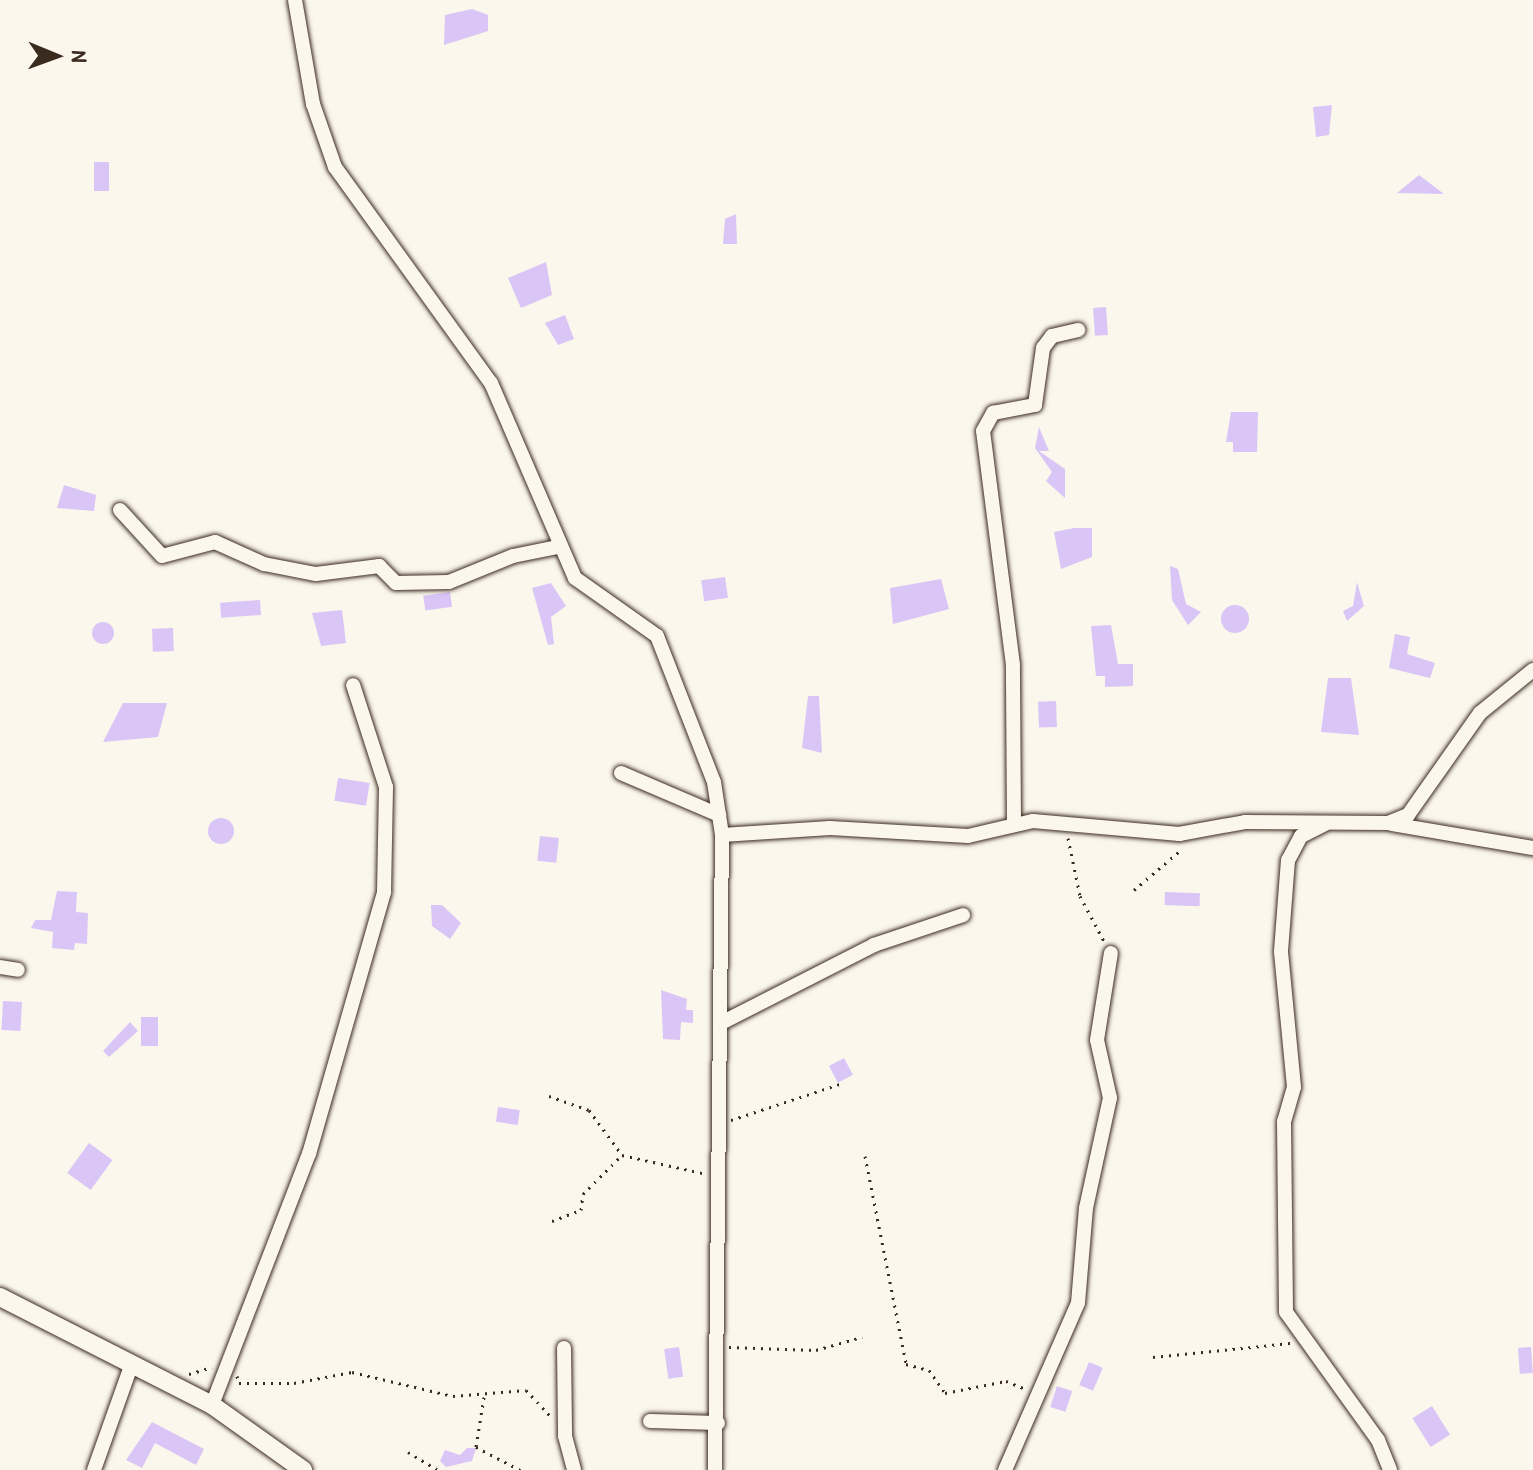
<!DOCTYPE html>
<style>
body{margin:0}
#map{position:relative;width:1533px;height:1470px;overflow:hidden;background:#fbf7ec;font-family:"Patrick Hand",sans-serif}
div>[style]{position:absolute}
.building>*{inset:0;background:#d9c6f7;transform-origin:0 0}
.round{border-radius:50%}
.path>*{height:3px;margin-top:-1.5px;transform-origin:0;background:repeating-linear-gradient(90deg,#3b2a1e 0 2px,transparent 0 8px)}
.roads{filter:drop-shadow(0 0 2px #3b2a1e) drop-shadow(0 0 2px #3b2a1e)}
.minor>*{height:14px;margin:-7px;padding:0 7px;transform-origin:7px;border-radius:7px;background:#fbf7ec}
.secondary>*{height:18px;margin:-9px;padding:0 9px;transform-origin:9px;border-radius:9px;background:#fbf7ec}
span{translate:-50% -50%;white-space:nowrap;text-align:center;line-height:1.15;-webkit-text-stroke:6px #fbf7ec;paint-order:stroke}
.north{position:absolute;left:16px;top:16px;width:80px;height:80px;-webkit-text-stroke:6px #fbf7ec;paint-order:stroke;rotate:91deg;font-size:22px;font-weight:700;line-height:32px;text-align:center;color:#3b2a1e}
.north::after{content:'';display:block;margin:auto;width:28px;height:36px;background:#3b2a1e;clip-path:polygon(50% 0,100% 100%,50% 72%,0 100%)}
</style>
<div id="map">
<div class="building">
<div style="clip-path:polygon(472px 9px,488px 15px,488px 31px,444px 45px,445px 15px)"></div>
<div style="clip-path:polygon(1332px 105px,1329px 135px,1316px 137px,1313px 107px)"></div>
<div style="left:94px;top:162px;width:15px;height:29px"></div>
<div style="clip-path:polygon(1419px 175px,1444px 194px,1397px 193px)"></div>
<div style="clip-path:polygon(736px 214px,737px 244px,723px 244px,725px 219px)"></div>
<div style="clip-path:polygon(546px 262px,552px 295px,521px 308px,508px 278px)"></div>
<div style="left:1106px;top:307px;width:28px;height:13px;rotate:86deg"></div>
<div style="clip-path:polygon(565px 315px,574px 339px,558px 345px,545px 323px)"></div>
<div style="clip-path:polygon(1231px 412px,1258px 412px,1257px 452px,1233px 452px,1233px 442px,1226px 442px)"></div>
<div style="clip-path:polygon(1039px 427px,1049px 451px,1039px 451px,1065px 469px,1065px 498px,1046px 481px,1052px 472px,1035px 448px)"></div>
<div style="clip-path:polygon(64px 485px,96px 495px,94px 511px,57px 508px)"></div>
<div style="clip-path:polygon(1074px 528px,1092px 528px,1092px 557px,1061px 569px,1054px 532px)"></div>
<div style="clip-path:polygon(1170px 566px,1178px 569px,1186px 604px,1201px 612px,1188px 625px,1172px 600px)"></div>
<div style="left:725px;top:577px;width:21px;height:24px;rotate:82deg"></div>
<div style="clip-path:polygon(941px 579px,949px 609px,893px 624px,890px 588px)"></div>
<div style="clip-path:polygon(1357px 582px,1364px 606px,1347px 621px,1343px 611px,1353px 606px)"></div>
<div style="clip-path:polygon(551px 583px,566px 606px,551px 617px,554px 644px,548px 645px,532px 588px)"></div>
<div style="left:450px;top:592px;width:15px;height:27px;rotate:82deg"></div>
<div style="left:260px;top:600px;width:15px;height:40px;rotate:86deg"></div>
<div class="round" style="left:1221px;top:605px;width:28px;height:28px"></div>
<div style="clip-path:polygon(342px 610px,346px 643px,321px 646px,312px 613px)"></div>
<div class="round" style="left:92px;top:622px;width:22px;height:22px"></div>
<div style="clip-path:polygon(1111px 625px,1118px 664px,1133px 664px,1133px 686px,1105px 687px,1105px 676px,1096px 676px,1091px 626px)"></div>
<div style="left:173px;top:628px;width:23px;height:21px;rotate:88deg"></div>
<div style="clip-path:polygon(1395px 634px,1410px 637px,1407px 654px,1435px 663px,1430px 678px,1389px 668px)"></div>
<div style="clip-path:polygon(1328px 678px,1351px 678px,1359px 735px,1321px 732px)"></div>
<div style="clip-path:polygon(808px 696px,819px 696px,822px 753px,802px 748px)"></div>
<div style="left:1056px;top:701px;width:26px;height:18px;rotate:88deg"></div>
<div style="clip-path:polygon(123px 703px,167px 703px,158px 737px,103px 742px)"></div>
<div style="left:338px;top:778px;width:32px;height:23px;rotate:9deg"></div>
<div class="round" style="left:208px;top:818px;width:26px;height:26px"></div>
<div style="left:540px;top:836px;width:19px;height:25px;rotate:6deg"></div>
<div style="clip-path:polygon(57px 891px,77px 892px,76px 912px,88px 913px,87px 944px,75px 943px,74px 950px,52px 948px,53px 932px,31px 928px,35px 920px,51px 920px)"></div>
<div style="left:1165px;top:892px;width:35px;height:13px;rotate:2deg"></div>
<div style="clip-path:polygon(431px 905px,442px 905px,461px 923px,450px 939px,432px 926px)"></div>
<div style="clip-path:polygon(661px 990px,687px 999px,686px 1010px,693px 1010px,693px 1023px,681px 1022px,680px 1040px,663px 1039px)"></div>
<div style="left:3px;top:1001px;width:19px;height:29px;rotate:3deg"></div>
<div style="left:141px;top:1017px;width:17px;height:29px"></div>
<div style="clip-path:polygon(130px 1022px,138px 1031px,109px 1057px,103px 1051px)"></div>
<div style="left:844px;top:1058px;width:19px;height:17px;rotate:62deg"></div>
<div style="left:498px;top:1107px;width:22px;height:15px;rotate:8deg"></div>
<div style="left:89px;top:1143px;width:29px;height:37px;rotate:36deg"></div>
<div style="left:679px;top:1347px;width:30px;height:15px;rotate:82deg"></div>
<div style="left:1531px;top:1347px;width:26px;height:13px;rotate:86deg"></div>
<div style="left:1089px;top:1362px;width:15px;height:25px;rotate:23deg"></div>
<div style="left:1057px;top:1386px;width:16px;height:22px;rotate:18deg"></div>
<div style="left:1432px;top:1406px;width:34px;height:23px;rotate:58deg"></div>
<div style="clip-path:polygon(152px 1422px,204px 1449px,196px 1465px,155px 1443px,142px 1468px,126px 1460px)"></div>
<div style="clip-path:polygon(467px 1448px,476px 1448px,472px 1461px,446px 1467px,440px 1461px,445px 1450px,460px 1455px)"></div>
</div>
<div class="path">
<div style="left:1068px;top:838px;width:59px;rotate:78.3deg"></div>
<div style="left:1080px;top:896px;width:53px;rotate:62deg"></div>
<div style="left:1134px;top:890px;width:63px;rotate:-40.5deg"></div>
<div style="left:549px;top:1096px;width:42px;rotate:19.3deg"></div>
<div style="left:589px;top:1110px;width:56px;rotate:53.7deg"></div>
<div style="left:622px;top:1155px;width:86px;rotate:12.7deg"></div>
<div style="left:731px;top:1120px;width:115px;rotate:-18.3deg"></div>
<div style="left:865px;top:1156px;width:212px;rotate:78.8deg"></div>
<div style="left:906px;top:1364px;width:24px;rotate:15deg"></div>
<div style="left:929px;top:1370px;width:28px;rotate:55deg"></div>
<div style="left:945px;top:1393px;width:62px;rotate:-11.1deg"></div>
<div style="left:1006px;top:1381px;width:22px;rotate:22deg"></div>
<div style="left:552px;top:1221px;width:31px;rotate:-21deg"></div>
<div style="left:581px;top:1210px;width:16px;rotate:-83deg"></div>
<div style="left:583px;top:1194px;width:55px;rotate:-45deg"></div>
<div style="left:729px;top:1347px;width:87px;rotate:2deg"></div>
<div style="left:816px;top:1350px;width:48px;rotate:-15.8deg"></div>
<div style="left:1153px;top:1357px;width:140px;rotate:-5.8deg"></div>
<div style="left:189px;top:1374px;width:24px;rotate:-17deg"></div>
<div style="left:237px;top:1376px;width:7px;rotate:74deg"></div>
<div style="left:239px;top:1383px;width:55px"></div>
<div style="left:294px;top:1383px;width:59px;rotate:-10.7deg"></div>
<div style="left:352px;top:1372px;width:104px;rotate:13.4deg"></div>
<div style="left:453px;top:1396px;width:73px;rotate:-4.7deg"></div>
<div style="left:526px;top:1390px;width:37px;rotate:47deg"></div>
<div style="left:484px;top:1397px;width:51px;rotate:99.1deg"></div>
<div style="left:476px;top:1447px;width:50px;rotate:27.6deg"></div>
<div style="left:408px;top:1452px;width:35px;rotate:31deg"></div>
</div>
<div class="roads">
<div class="minor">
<div style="left:295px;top:0;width:106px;rotate:80.2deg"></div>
<div style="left:313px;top:104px;width:67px;rotate:70.8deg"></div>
<div style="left:335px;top:167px;width:266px;rotate:54.2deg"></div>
<div style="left:491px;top:383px;width:212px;rotate:66.7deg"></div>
<div style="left:575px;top:578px;width:100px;rotate:35.3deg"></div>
<div style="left:657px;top:636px;width:157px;rotate:68.7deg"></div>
<div style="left:714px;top:782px;width:54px;rotate:81.4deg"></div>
<div style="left:722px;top:835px;width:635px;rotate:90.63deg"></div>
<div style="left:120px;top:510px;width:62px;rotate:47.6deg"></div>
<div style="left:162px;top:556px;width:55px;rotate:-14.8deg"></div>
<div style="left:215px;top:542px;width:54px;rotate:24.2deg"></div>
<div style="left:264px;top:564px;width:53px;rotate:10.9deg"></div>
<div style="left:316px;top:574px;width:64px;rotate:-7.2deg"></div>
<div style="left:379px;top:566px;width:24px;rotate:45deg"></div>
<div style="left:396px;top:583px;width:53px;rotate:-1.1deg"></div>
<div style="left:449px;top:582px;width:69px;rotate:-22.1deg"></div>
<div style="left:513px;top:556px;width:46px;rotate:-11.3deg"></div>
<div style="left:621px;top:773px;width:107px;rotate:23.2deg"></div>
<div style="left:1014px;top:823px;width:158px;rotate:-90.4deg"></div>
<div style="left:1013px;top:665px;width:236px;rotate:-97.3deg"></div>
<div style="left:983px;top:431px;width:21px;rotate:-61deg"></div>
<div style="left:993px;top:413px;width:43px;rotate:-10.8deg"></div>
<div style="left:1035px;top:405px;width:58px;rotate:-82deg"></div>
<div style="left:1043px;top:348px;width:15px;rotate:-53deg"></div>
<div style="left:1052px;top:336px;width:27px;rotate:-13deg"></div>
<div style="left:1325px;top:824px;width:27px;rotate:153deg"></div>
<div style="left:1301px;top:836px;width:27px;rotate:118deg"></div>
<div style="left:1288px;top:860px;width:92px;rotate:94.4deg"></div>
<div style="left:1281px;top:952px;width:136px;rotate:84.5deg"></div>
<div style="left:1294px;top:1087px;width:35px;rotate:106deg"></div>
<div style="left:1284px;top:1121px;width:191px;rotate:89.4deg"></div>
<div style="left:1286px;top:1312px;width:158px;rotate:54.3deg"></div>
<div style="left:1378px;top:1440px;width:32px;rotate:68deg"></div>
<div style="left:1392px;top:824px;width:143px;rotate:9.7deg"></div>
<div style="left:722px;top:835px;width:108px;rotate:-3.7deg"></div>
<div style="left:830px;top:828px;width:138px;rotate:3.3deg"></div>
<div style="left:968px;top:836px;width:67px;rotate:-13deg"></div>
<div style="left:1033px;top:821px;width:147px;rotate:5.1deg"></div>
<div style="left:1179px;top:834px;width:67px;rotate:-10.3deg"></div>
<div style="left:1245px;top:822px;width:143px;rotate:0.4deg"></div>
<div style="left:1388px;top:823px;width:22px;rotate:-22deg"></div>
<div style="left:1408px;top:815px;width:125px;rotate:-54.8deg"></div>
<div style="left:1480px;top:713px;width:68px;rotate:-39.1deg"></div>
<div style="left:0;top:967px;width:18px;rotate:9deg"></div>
<div style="left:721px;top:1023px;width:172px;rotate:-27deg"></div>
<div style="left:874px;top:945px;width:94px;rotate:-18.6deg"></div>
<div style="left:564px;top:1348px;width:88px;rotate:89.3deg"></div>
<div style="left:565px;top:1436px;width:35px;rotate:75deg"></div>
<div style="left:212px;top:1405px;width:269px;rotate:-68.9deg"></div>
<div style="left:309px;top:1154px;width:273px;rotate:-74deg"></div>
<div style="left:384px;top:892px;width:105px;rotate:-88.9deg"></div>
<div style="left:386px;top:787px;width:107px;rotate:-107.9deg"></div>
<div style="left:650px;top:1421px;width:68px;rotate:1.7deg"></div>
<div style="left:94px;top:1470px;width:107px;rotate:-70.4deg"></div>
<div style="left:1005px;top:1470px;width:182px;rotate:-66.4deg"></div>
<div style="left:1078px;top:1303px;width:95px;rotate:-85.2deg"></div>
<div style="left:1086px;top:1208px;width:113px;rotate:-77.7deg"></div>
<div style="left:1110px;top:1098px;width:59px;rotate:-102.6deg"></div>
<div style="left:1097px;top:1040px;width:88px;rotate:-80.9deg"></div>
</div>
<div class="secondary">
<div style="left:0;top:1297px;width:238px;rotate:27deg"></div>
<div style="left:212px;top:1405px;width:112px;rotate:35.5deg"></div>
</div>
</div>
<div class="north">N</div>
</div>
